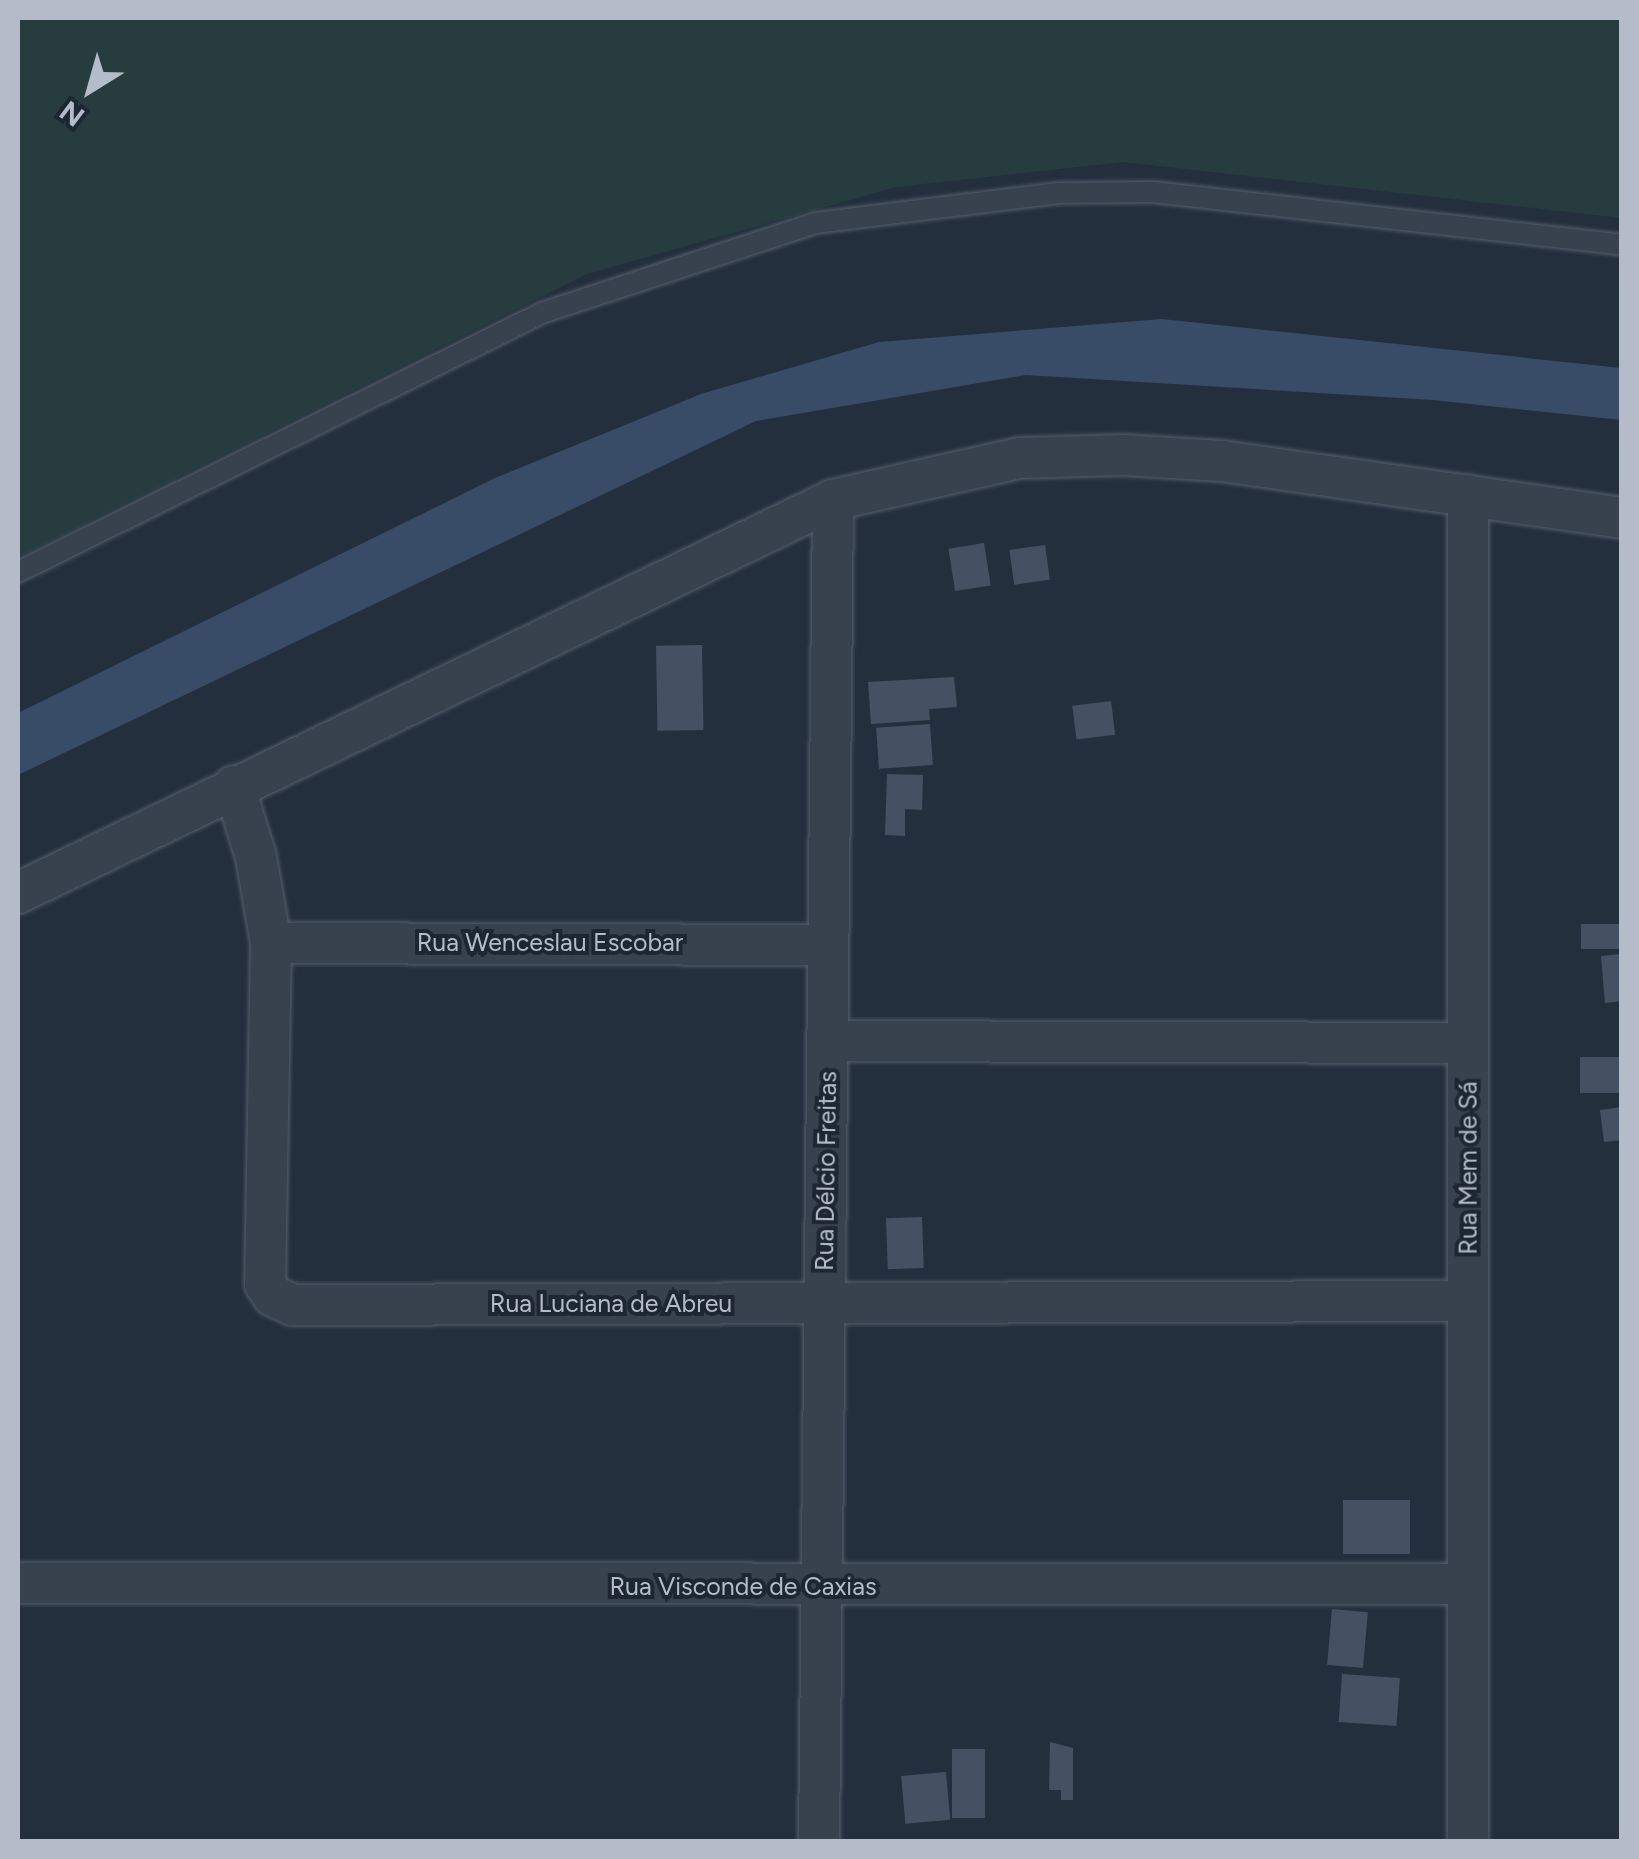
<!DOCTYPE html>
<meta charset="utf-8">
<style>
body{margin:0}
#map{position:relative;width:1639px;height:1859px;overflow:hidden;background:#242f3e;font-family:Figtree,sans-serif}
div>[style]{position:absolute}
.green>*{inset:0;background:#263c3f}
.water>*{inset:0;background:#394c67}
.building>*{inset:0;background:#455162;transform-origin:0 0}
.roads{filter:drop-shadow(0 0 2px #565f6c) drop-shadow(0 0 2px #565f6c)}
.lane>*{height:20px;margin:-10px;padding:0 10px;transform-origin:10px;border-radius:10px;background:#38414e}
.street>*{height:40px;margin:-20px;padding:0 20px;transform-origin:20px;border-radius:20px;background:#38414e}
span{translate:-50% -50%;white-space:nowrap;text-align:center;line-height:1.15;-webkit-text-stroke:8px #1d2633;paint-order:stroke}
.street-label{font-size:25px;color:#b4bcc9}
.frame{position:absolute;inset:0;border:20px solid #b4bcc9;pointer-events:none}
.north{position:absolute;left:40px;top:40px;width:100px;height:100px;-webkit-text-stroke:8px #1d2633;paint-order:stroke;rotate:217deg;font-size:28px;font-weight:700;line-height:40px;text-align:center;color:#b4bcc9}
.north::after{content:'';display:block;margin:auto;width:35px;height:45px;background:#b4bcc9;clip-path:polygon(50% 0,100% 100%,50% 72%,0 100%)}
</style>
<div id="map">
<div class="green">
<div style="clip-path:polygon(18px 18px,1621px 18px,1621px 218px,1123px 162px,896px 187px,587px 274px,18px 557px)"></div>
</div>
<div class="water">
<div style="clip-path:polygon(1162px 319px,1621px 368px,1621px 420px,1433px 400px,1026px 375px,756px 421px,18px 775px,18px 713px,495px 478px,701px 394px,879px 342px)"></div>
</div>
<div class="building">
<div style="left:984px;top:543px;width:43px;height:36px;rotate:81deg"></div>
<div style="left:1045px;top:545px;width:35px;height:36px;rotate:82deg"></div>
<div style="left:702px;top:645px;width:85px;height:46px;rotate:89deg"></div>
<div style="clip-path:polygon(954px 677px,957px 707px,929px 709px,930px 720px,871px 724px,868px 682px)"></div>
<div style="left:1111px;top:701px;width:34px;height:39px;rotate:83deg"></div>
<div style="left:930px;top:724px;width:41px;height:54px;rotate:86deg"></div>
<div style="clip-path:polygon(887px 774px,923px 775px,922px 810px,905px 809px,905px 836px,885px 835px)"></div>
<div style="left:1622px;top:924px;width:25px;height:41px;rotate:90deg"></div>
<div style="clip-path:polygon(1622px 954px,1622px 1001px,1605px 1003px,1601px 956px)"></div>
<div style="left:1622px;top:1057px;width:36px;height:42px;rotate:90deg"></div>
<div style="clip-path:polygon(1622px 1107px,1622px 1140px,1604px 1142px,1600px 1110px)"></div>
<div style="left:922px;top:1217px;width:51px;height:36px;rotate:88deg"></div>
<div style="left:1343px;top:1500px;width:67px;height:54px"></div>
<div style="left:1332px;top:1609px;width:36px;height:56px;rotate:5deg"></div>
<div style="left:1342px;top:1674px;width:58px;height:48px;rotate:4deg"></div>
<div style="clip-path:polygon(1050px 1742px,1073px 1748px,1073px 1800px,1061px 1800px,1061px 1790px,1049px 1790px)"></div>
<div style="left:952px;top:1749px;width:33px;height:69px"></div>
<div style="left:946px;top:1772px;width:48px;height:45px;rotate:85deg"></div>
</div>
<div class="roads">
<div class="lane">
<div style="left:18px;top:572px;width:585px;rotate:-26.3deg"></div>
<div style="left:542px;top:313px;width:287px;rotate:-18.2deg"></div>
<div style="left:815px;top:223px;width:246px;rotate:-7deg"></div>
<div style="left:1059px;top:193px;width:94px;rotate:-0.6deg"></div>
<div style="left:1153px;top:192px;width:472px;rotate:6.4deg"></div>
</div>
<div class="street">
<div style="left:234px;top:786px;width:74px;rotate:72.8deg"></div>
<div style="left:256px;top:857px;width:87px;rotate:80.1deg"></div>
<div style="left:271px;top:943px;width:341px;rotate:91deg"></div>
<div style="left:265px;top:1284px;width:14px;rotate:56deg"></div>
<div style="left:273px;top:1296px;width:22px;rotate:24deg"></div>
<div style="left:293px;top:1305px;width:1175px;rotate:-0.2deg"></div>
<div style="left:18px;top:893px;width:905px;rotate:-25.74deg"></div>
<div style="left:833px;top:500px;width:191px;rotate:-12.7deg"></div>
<div style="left:1019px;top:458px;width:104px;rotate:-1.7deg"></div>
<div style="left:1123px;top:455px;width:99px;rotate:3.5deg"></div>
<div style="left:1222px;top:461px;width:404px;rotate:8.1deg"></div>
<div style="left:271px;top:943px;width:557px;rotate:0.21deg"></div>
<div style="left:827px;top:1041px;width:641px;rotate:0.18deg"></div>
<div style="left:18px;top:1583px;width:1450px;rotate:0.04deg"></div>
<div style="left:819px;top:1842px;width:1342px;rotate:-89.4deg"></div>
<div style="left:1468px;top:1842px;width:1347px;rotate:-90deg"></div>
</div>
</div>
<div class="street-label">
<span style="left:550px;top:942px">Rua Wenceslau Escobar</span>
<span style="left:1468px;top:1168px;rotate:-90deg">Rua Mem de Sá</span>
<span style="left:826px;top:1171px;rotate:-89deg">Rua Délcio Freitas</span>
<span style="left:611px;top:1303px">Rua Luciana de Abreu</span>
<span style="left:743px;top:1586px">Rua Visconde de Caxias</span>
</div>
<div class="frame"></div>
<div class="north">N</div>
</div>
